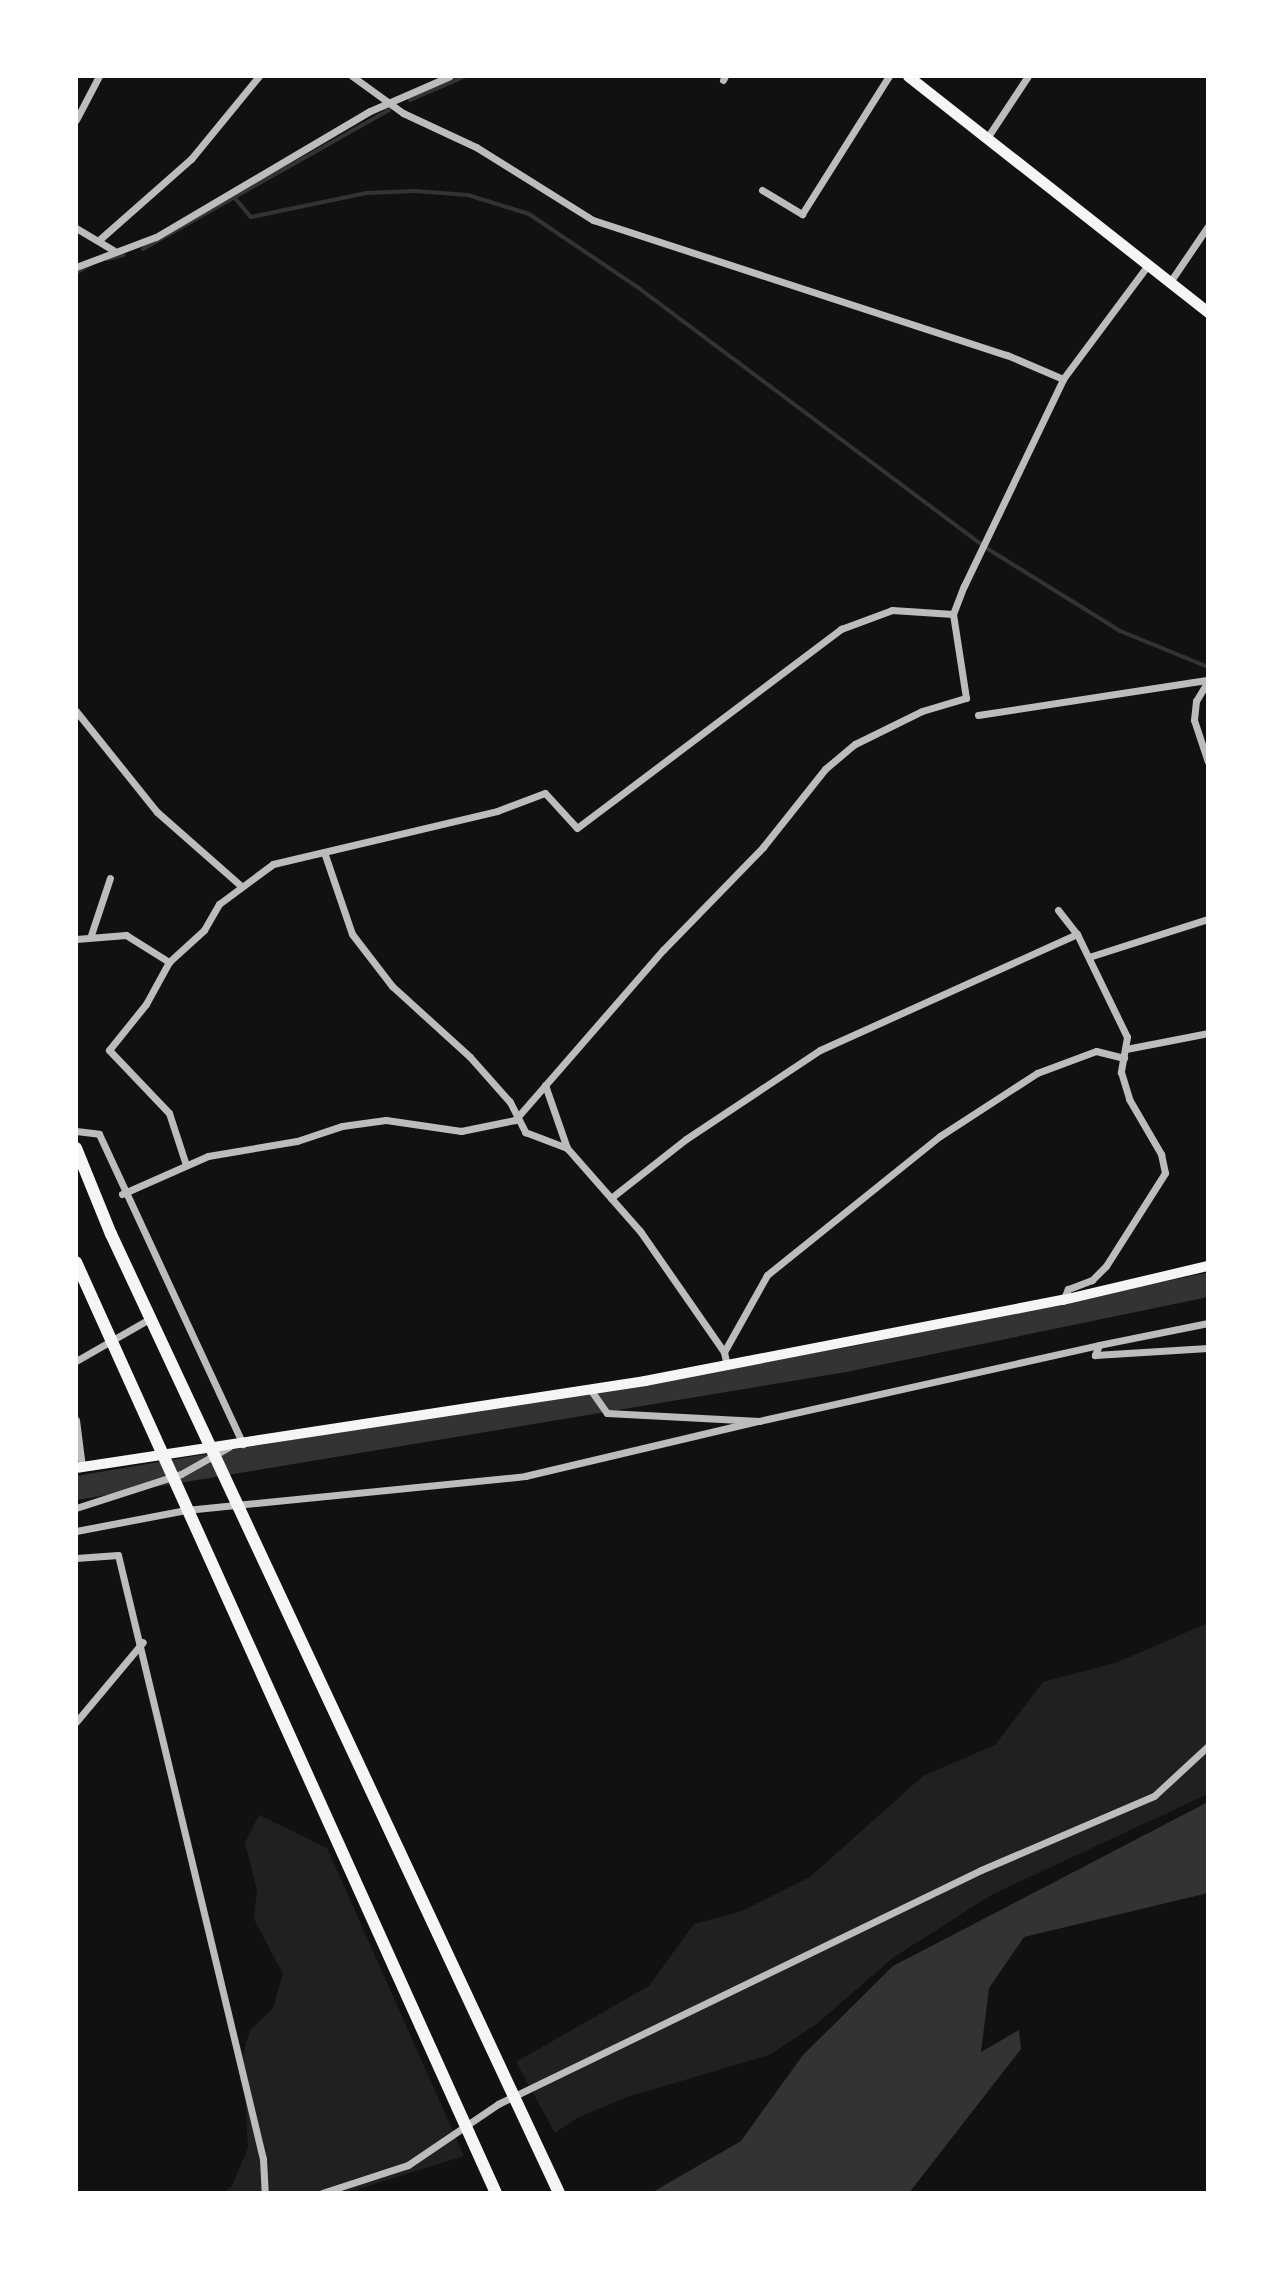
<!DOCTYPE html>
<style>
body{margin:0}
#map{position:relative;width:1284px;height:2269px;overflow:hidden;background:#111;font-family:"Source Sans 3",sans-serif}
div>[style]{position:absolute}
.green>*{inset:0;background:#202020}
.water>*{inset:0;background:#333}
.stream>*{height:4px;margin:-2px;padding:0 2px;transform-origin:2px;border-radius:2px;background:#333}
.river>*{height:24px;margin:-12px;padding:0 12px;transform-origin:12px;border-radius:12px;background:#333}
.minor>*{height:7px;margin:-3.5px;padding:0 3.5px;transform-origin:3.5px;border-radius:3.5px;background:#bcbcbc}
.secondary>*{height:10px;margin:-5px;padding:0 5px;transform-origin:5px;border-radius:5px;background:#f5f5f5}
.primary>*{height:11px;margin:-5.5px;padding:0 5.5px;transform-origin:5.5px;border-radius:5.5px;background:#f5f5f5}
.trunk>*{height:12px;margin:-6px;padding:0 6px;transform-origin:6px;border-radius:6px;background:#f5f5f5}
span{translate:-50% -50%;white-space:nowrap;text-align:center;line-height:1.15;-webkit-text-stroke:6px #fff;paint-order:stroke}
.frame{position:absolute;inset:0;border:78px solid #fff;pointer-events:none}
</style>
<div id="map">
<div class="green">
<div style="clip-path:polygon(1208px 1623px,1208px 1794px,993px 1894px,894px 1957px,814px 2026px,769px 2055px,627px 2097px,577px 2118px,555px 2133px,516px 2062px,649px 1986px,694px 1924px,742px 1911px,810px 1877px,923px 1776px,995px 1745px,1043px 1682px,1118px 1662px)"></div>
<div style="clip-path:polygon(259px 1815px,327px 1848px,464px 2156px,346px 2193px,222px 2193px,232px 2186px,248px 2148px,243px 2055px,250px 2030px,273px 2008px,283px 1974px,254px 1919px,257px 1890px,245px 1843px)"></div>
</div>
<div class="water">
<div style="clip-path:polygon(1208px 1802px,1208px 1893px,1024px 1937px,989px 1988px,981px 2052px,1019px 2030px,1021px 2049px,909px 2193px,651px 2193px,741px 2141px,803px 2055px,893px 1966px)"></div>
</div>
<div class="stream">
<div style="left:410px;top:100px;width:61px;rotate:-23.2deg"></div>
<div style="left:234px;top:197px;width:26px;rotate:50deg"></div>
<div style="left:251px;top:217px;width:118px;rotate:-11.7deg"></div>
<div style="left:367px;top:193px;width:48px;rotate:-2.4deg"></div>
<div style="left:415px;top:191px;width:53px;rotate:4.3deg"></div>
<div style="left:468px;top:195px;width:64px;rotate:17.3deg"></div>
<div style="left:529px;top:214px;width:134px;rotate:34deg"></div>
<div style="left:640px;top:289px;width:434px;rotate:36.8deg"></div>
<div style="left:988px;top:549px;width:155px;rotate:31.8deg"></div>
<div style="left:1120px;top:631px;width:95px;rotate:22.2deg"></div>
<div style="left:143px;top:249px;width:283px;rotate:-29.5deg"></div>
<div style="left:107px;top:259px;width:17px;rotate:-13deg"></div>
<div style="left:76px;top:273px;width:17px;rotate:-31deg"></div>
</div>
<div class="river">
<div style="left:76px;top:1488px;width:780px;rotate:-9.45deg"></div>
<div style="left:845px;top:1360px;width:371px;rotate:-11.7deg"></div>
</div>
<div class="minor">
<div style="left:352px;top:76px;width:63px;rotate:36deg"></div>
<div style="left:403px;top:113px;width:81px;rotate:25deg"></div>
<div style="left:476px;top:147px;width:138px;rotate:32deg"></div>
<div style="left:593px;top:220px;width:435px;rotate:18.1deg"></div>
<div style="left:1007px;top:355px;width:61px;rotate:23.2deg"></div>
<div style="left:723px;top:80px;width:4px;rotate:-63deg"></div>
<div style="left:76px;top:120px;width:50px;rotate:-62.4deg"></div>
<div style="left:987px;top:138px;width:74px;rotate:-56.5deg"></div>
<div style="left:762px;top:190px;width:47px;rotate:31deg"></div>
<div style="left:802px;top:214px;width:163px;rotate:-57.8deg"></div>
<div style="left:76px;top:228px;width:43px;rotate:30.7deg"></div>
<div style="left:99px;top:240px;width:123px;rotate:-41.4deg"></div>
<div style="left:191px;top:159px;width:107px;rotate:-50.7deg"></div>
<div style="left:76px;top:267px;width:85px;rotate:-20.6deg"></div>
<div style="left:156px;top:237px;width:248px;rotate:-30.5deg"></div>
<div style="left:370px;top:111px;width:87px;rotate:-23.6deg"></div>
<div style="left:1170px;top:282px;width:68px;rotate:-55.8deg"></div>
<div style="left:1208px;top:681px;width:23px;rotate:121deg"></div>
<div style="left:1196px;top:701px;width:19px;rotate:96deg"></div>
<div style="left:1194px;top:720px;width:44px;rotate:71.6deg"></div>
<div style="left:76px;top:711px;width:129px;rotate:51.3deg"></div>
<div style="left:157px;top:812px;width:111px;rotate:41.3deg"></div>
<div style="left:978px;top:715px;width:233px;rotate:-8.7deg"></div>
<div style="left:325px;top:855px;width:83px;rotate:71.1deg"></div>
<div style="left:352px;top:934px;width:66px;rotate:52.4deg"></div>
<div style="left:392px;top:986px;width:105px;rotate:42.3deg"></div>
<div style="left:470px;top:1057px;width:60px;rotate:48.4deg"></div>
<div style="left:510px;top:1102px;width:34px;rotate:63deg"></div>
<div style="left:525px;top:1132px;width:45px;rotate:20.9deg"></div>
<div style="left:1058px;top:910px;width:31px;rotate:52deg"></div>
<div style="left:91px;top:935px;width:60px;rotate:-71.6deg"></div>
<div style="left:76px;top:939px;width:50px;rotate:-4.6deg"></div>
<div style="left:126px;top:935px;width:51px;rotate:32.1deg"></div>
<div style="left:169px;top:962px;width:48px;rotate:118.7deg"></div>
<div style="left:146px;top:1004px;width:59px;rotate:128.8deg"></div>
<div style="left:109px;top:1050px;width:87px;rotate:46.4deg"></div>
<div style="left:169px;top:1113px;width:55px;rotate:71.9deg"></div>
<div style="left:1092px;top:956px;width:122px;rotate:-17.7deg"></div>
<div style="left:169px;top:962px;width:47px;rotate:-42.4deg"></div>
<div style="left:204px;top:930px;width:30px;rotate:-60deg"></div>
<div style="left:219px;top:904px;width:67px;rotate:-36.5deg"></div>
<div style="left:273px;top:864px;width:230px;rotate:-13.3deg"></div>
<div style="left:497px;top:811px;width:51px;rotate:-20.6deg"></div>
<div style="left:545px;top:793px;width:47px;rotate:47.6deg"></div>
<div style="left:577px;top:828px;width:331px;rotate:-37deg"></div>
<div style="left:841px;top:629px;width:54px;rotate:-20.4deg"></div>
<div style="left:892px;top:610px;width:61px;rotate:3.8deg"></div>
<div style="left:1126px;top:1049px;width:84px;rotate:-11deg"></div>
<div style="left:545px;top:1085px;width:67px;rotate:70.8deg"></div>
<div style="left:567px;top:1148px;width:111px;rotate:48.7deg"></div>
<div style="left:640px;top:1231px;width:147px;rotate:55.2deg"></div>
<div style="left:724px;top:1352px;width:14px;rotate:78deg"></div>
<div style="left:76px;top:1131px;width:23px;rotate:7deg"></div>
<div style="left:99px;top:1134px;width:342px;rotate:65.1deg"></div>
<div style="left:122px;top:1194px;width:94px;rotate:-23.8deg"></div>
<div style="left:208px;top:1156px;width:90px;rotate:-9.6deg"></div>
<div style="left:297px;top:1141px;width:47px;rotate:-18.4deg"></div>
<div style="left:342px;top:1126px;width:44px;rotate:-7.8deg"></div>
<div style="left:386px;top:1120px;width:76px;rotate:8.3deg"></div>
<div style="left:461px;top:1131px;width:55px;rotate:-11.5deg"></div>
<div style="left:515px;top:1120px;width:225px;rotate:-49deg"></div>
<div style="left:663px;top:950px;width:144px;rotate:-45.8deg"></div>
<div style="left:763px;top:847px;width:100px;rotate:-51.5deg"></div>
<div style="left:825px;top:769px;width:39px;rotate:-40deg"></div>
<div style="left:855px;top:744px;width:75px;rotate:-26.2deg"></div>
<div style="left:922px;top:711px;width:46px;rotate:-16.5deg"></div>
<div style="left:966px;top:698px;width:85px;rotate:-98.8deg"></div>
<div style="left:953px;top:614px;width:30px;rotate:-69deg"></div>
<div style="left:964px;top:586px;width:229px;rotate:-64.4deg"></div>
<div style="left:1063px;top:379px;width:142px;rotate:-53.3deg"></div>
<div style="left:611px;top:1198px;width:95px;rotate:-38.2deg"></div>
<div style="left:686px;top:1139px;width:161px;rotate:-33.6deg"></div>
<div style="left:820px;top:1050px;width:282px;rotate:-24.3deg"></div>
<div style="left:1077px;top:934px;width:114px;rotate:64.1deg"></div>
<div style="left:1127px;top:1037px;width:36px;rotate:100deg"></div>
<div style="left:1121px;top:1072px;width:28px;rotate:73deg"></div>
<div style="left:1129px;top:1099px;width:64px;rotate:59.8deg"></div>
<div style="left:1161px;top:1154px;width:19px;rotate:78deg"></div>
<div style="left:1165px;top:1173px;width:110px;rotate:122.4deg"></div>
<div style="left:1106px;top:1266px;width:20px;rotate:135deg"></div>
<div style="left:1092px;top:1280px;width:26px;rotate:159deg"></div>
<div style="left:1068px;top:1289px;width:12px;rotate:114deg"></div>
<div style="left:1208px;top:1323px;width:111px;rotate:168.6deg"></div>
<div style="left:1099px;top:1345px;width:11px;rotate:112deg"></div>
<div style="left:1095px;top:1355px;width:113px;rotate:-3.5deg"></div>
<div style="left:724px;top:1352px;width:88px;rotate:-60.8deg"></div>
<div style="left:767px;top:1275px;width:222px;rotate:-38.8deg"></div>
<div style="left:940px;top:1136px;width:116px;rotate:-33deg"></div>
<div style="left:1037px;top:1073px;width:63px;rotate:-20.4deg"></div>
<div style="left:1096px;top:1051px;width:29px;rotate:14deg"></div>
<div style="left:76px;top:1361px;width:86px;rotate:-29.8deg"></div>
<div style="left:590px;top:1389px;width:29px;rotate:55deg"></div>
<div style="left:607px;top:1413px;width:152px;rotate:3deg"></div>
<div style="left:759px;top:1421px;width:348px;rotate:-12.6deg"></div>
<div style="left:76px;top:1420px;width:47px;rotate:82.7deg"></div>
<div style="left:76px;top:1508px;width:110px;rotate:-17.9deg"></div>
<div style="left:181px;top:1474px;width:55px;rotate:-29.4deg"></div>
<div style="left:76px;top:1531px;width:112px;rotate:-10.8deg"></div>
<div style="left:186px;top:1510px;width:341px;rotate:-5.7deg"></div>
<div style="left:525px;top:1476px;width:238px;rotate:-13.3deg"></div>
<div style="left:76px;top:1558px;width:42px;rotate:-4.1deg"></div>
<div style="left:118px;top:1555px;width:621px;rotate:76.5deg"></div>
<div style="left:263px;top:2159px;width:34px;rotate:87deg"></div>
<div style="left:76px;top:1722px;width:104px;rotate:-50.1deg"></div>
<div style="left:322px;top:2193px;width:90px;rotate:-18deg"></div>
<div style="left:408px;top:2165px;width:109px;rotate:-34.1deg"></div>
<div style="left:498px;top:2104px;width:537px;rotate:-25.85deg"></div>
<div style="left:981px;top:1870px;width:188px;rotate:-23.2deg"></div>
<div style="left:1154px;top:1796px;width:74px;rotate:-42.8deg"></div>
</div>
<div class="secondary">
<div style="left:76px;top:1468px;width:576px;rotate:-8.69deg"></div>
<div style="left:645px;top:1381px;width:426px;rotate:-11deg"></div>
<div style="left:1063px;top:1300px;width:149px;rotate:-13.2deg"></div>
</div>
<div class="primary">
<div style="left:908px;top:76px;width:382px;rotate:38.2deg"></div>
</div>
<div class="trunk">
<div style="left:76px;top:1148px;width:93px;rotate:67.9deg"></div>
<div style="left:111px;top:1234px;width:1058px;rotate:64.96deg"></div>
<div style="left:76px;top:1262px;width:1021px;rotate:65.72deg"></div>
</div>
<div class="frame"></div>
</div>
